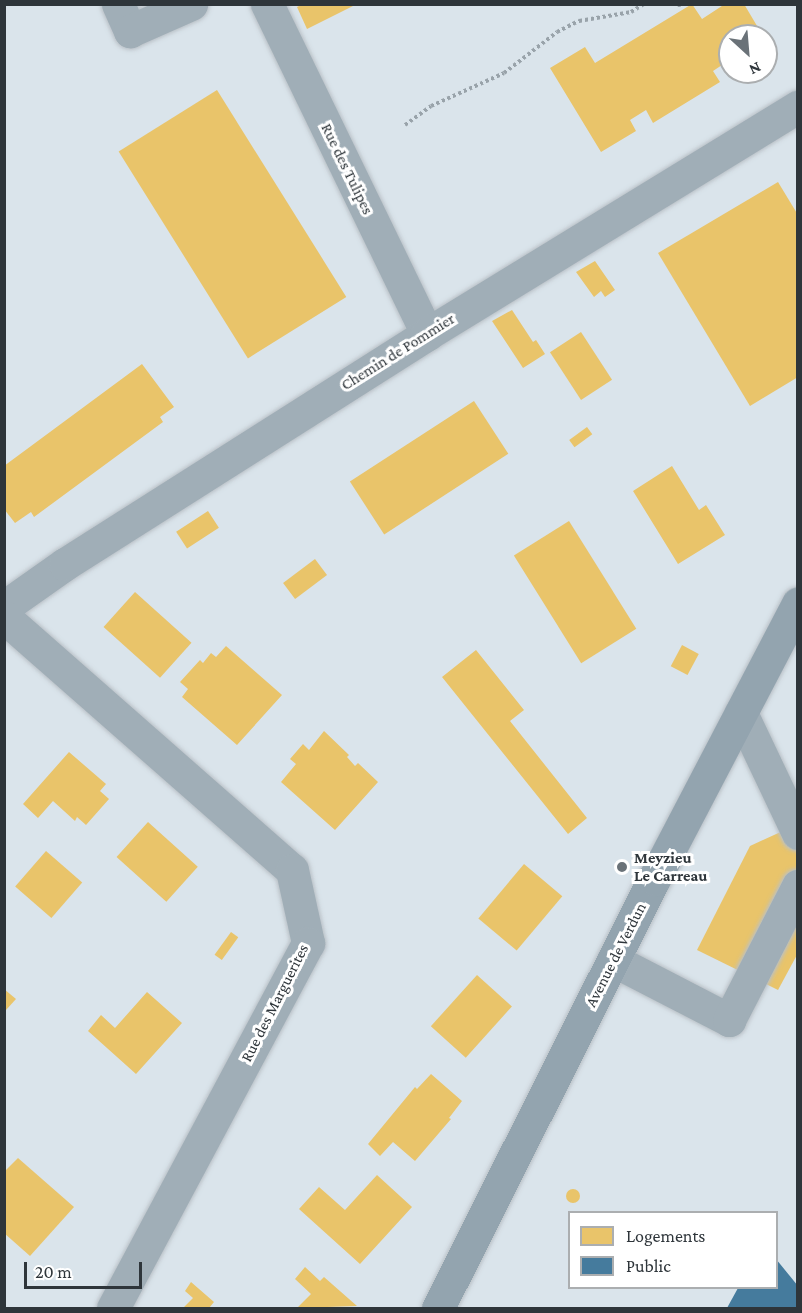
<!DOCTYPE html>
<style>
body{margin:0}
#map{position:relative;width:802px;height:1313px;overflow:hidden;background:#dae4eb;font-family:"Crimson Pro",serif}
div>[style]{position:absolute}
.homes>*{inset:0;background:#e9c46a;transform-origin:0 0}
.round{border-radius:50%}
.public>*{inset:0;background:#457b9d}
.path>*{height:4px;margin-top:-2px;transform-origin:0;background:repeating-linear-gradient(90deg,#99a3aa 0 3px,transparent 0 6px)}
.roads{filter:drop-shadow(0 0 2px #b9c0c6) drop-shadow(0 0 2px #b9c0c6)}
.minor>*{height:33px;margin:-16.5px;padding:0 16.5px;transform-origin:16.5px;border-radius:16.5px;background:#a0aeb7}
.major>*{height:33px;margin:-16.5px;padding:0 16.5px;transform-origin:16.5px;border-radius:16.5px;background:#93a4af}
.dots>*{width:16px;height:16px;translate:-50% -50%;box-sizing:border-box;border:3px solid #fff;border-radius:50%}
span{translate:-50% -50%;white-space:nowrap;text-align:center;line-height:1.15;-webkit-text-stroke:6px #fff;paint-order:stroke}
.street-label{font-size:16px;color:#2e353a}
.poi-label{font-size:16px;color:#2e353a;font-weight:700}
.left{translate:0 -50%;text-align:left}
.frame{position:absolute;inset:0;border:6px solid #2e353a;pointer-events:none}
.legend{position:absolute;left:568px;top:1211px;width:210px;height:78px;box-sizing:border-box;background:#fff;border:2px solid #abaeb0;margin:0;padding:8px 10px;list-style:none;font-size:18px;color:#2e353a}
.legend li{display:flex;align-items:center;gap:12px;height:30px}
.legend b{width:30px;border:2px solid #abaeb0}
.north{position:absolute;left:718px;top:24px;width:60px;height:60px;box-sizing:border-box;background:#fff;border:2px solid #abaeb0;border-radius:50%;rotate:154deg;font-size:16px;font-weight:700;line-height:24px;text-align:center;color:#2e353a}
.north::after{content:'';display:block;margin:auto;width:21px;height:27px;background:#6a7278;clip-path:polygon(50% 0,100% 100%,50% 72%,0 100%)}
.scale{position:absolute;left:24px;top:1262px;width:118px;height:27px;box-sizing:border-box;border:3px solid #2e353a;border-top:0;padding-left:8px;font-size:18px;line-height:21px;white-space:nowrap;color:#2e353a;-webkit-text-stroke:4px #fff;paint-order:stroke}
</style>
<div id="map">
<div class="homes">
<div style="clip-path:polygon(303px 4px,357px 4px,307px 29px,297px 7px)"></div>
<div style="clip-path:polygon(692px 4px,702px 19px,725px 4px,744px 4px,763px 36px,730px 36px,730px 65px,728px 61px,713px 71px,720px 82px,653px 123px,646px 110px,630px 120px,636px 131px,601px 152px,550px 68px,585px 47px,595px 63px)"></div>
<div style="clip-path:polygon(766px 41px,772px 51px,766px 54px)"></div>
<div style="left:217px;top:90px;width:244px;height:116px;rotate:58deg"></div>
<div style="clip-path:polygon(778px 182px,798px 215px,798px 377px,750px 406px,658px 253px)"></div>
<div style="clip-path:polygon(595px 261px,615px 290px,605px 297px,601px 291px,594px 297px,576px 272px)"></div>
<div style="clip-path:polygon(512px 310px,533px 342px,536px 340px,545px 354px,523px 368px,492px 321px)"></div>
<div style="left:581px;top:332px;width:57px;height:37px;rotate:57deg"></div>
<div style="clip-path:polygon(142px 364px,174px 407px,160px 417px,163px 422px,34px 517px,31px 512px,15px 523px,4px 509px,4px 466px)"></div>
<div style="left:474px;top:401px;width:63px;height:148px;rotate:57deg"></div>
<div style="left:587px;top:427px;width:9px;height:22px;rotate:54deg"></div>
<div style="clip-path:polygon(672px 466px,699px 510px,706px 505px,725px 535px,678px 564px,633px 491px)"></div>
<div style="left:208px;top:511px;width:20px;height:38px;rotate:57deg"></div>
<div style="left:569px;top:521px;width:127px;height:65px;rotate:58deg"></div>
<div style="left:315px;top:559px;width:20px;height:40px;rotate:53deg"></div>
<div style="left:135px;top:592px;width:76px;height:47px;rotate:42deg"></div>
<div style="left:682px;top:645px;width:19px;height:24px;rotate:28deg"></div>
<div style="clip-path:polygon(226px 646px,282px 695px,237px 745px,182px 697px,188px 689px,180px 682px,200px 660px,203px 663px,211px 653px,216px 657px)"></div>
<div style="clip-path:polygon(476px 650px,524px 710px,510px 721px,587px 818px,568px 834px,442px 677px)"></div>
<div style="clip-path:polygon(324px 731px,349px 755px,347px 757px,355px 766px,358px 763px,378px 782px,335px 830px,281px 782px,296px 764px,290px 759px,303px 744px,309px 750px)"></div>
<div style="clip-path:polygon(69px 752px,106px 784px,100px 791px,109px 799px,86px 825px,77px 817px,75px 821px,53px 801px,38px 818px,23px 804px)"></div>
<div style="left:148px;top:822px;width:67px;height:47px;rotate:42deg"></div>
<div style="clip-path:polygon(798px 824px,798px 953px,778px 990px,697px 950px,750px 846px)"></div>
<div style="left:46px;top:851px;width:48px;height:47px;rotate:41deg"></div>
<div style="left:524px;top:864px;width:50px;height:71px;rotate:40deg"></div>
<div style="left:231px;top:932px;width:9px;height:28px;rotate:36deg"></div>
<div style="left:477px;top:975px;width:47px;height:69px;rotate:42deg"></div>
<div style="clip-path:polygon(4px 989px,16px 999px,6px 1010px,4px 1008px)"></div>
<div style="clip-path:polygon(147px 992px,182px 1023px,136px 1074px,88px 1031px,101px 1015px,115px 1028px)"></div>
<div style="clip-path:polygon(431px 1074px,462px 1101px,449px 1118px,451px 1119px,415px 1161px,393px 1142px,380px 1156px,368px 1144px,415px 1087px,417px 1089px)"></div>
<div style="clip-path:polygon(18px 1158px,74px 1207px,30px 1256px,4px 1233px,4px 1172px)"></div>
<div style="clip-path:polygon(377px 1175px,412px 1207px,360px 1264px,299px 1209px,319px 1187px,345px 1210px)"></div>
<div class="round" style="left:566px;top:1189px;width:14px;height:14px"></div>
<div style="clip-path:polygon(305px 1267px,320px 1281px,324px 1277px,357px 1306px,297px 1308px,311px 1294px,295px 1279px)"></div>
<div style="clip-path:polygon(191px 1282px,214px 1302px,209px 1308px,184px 1307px,193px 1298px,185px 1291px)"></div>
</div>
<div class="public">
<div style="clip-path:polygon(776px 1259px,798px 1286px,798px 1308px,727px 1308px,738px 1288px,776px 1288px)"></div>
</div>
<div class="path">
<div style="left:679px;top:4px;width:3px;rotate:72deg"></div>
<div style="left:405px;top:125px;width:32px;rotate:-36deg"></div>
<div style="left:431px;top:106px;width:80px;rotate:-24.3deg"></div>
<div style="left:504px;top:73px;width:67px;rotate:-37.7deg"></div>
<div style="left:557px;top:32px;width:25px;rotate:-27deg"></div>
<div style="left:579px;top:21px;width:53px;rotate:-9.8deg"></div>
<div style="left:631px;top:12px;width:15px;rotate:-32deg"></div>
</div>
<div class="roads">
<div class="minor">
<div style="left:118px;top:4px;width:30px;rotate:66deg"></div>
<div style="left:130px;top:31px;width:67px;rotate:-23.9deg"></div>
<div style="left:267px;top:4px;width:367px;rotate:64.1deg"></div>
<div style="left:4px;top:607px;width:75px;rotate:-35.2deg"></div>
<div style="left:65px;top:564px;width:429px;rotate:-32.4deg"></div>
<div style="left:427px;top:334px;width:435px;rotate:-31.5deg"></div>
<div style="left:4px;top:617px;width:383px;rotate:41.3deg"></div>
<div style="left:292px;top:870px;width:75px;rotate:77.6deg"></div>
<div style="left:308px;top:943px;width:414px;rotate:118.1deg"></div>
<div style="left:741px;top:713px;width:133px;rotate:64.6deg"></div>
<div style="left:613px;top:960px;width:131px;rotate:27.3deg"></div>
<div style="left:729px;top:1020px;width:151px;rotate:-62.8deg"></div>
</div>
<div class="major">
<div style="left:438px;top:1308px;width:480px;rotate:-63.3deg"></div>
<div style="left:654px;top:879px;width:311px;rotate:-62.4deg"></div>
</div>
</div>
<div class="dots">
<div style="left:622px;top:867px;background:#6a7278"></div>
</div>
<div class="street-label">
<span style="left:347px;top:169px;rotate:64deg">Rue des Tulipes</span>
<span style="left:398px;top:352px;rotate:-32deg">Chemin de Pommier</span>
<span style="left:616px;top:955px;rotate:-63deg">Avenue de Verdun</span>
<span style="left:275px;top:1003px;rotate:-63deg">Rue des Marguerites</span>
</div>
<div class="poi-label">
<span class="left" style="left:634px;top:867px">Meyzieu<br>Le Carreau</span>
</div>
<div class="frame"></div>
<ul class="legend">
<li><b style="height:16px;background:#e9c46a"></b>Logements</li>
<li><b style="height:16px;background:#457b9d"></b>Public</li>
</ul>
<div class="north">N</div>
<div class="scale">20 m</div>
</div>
